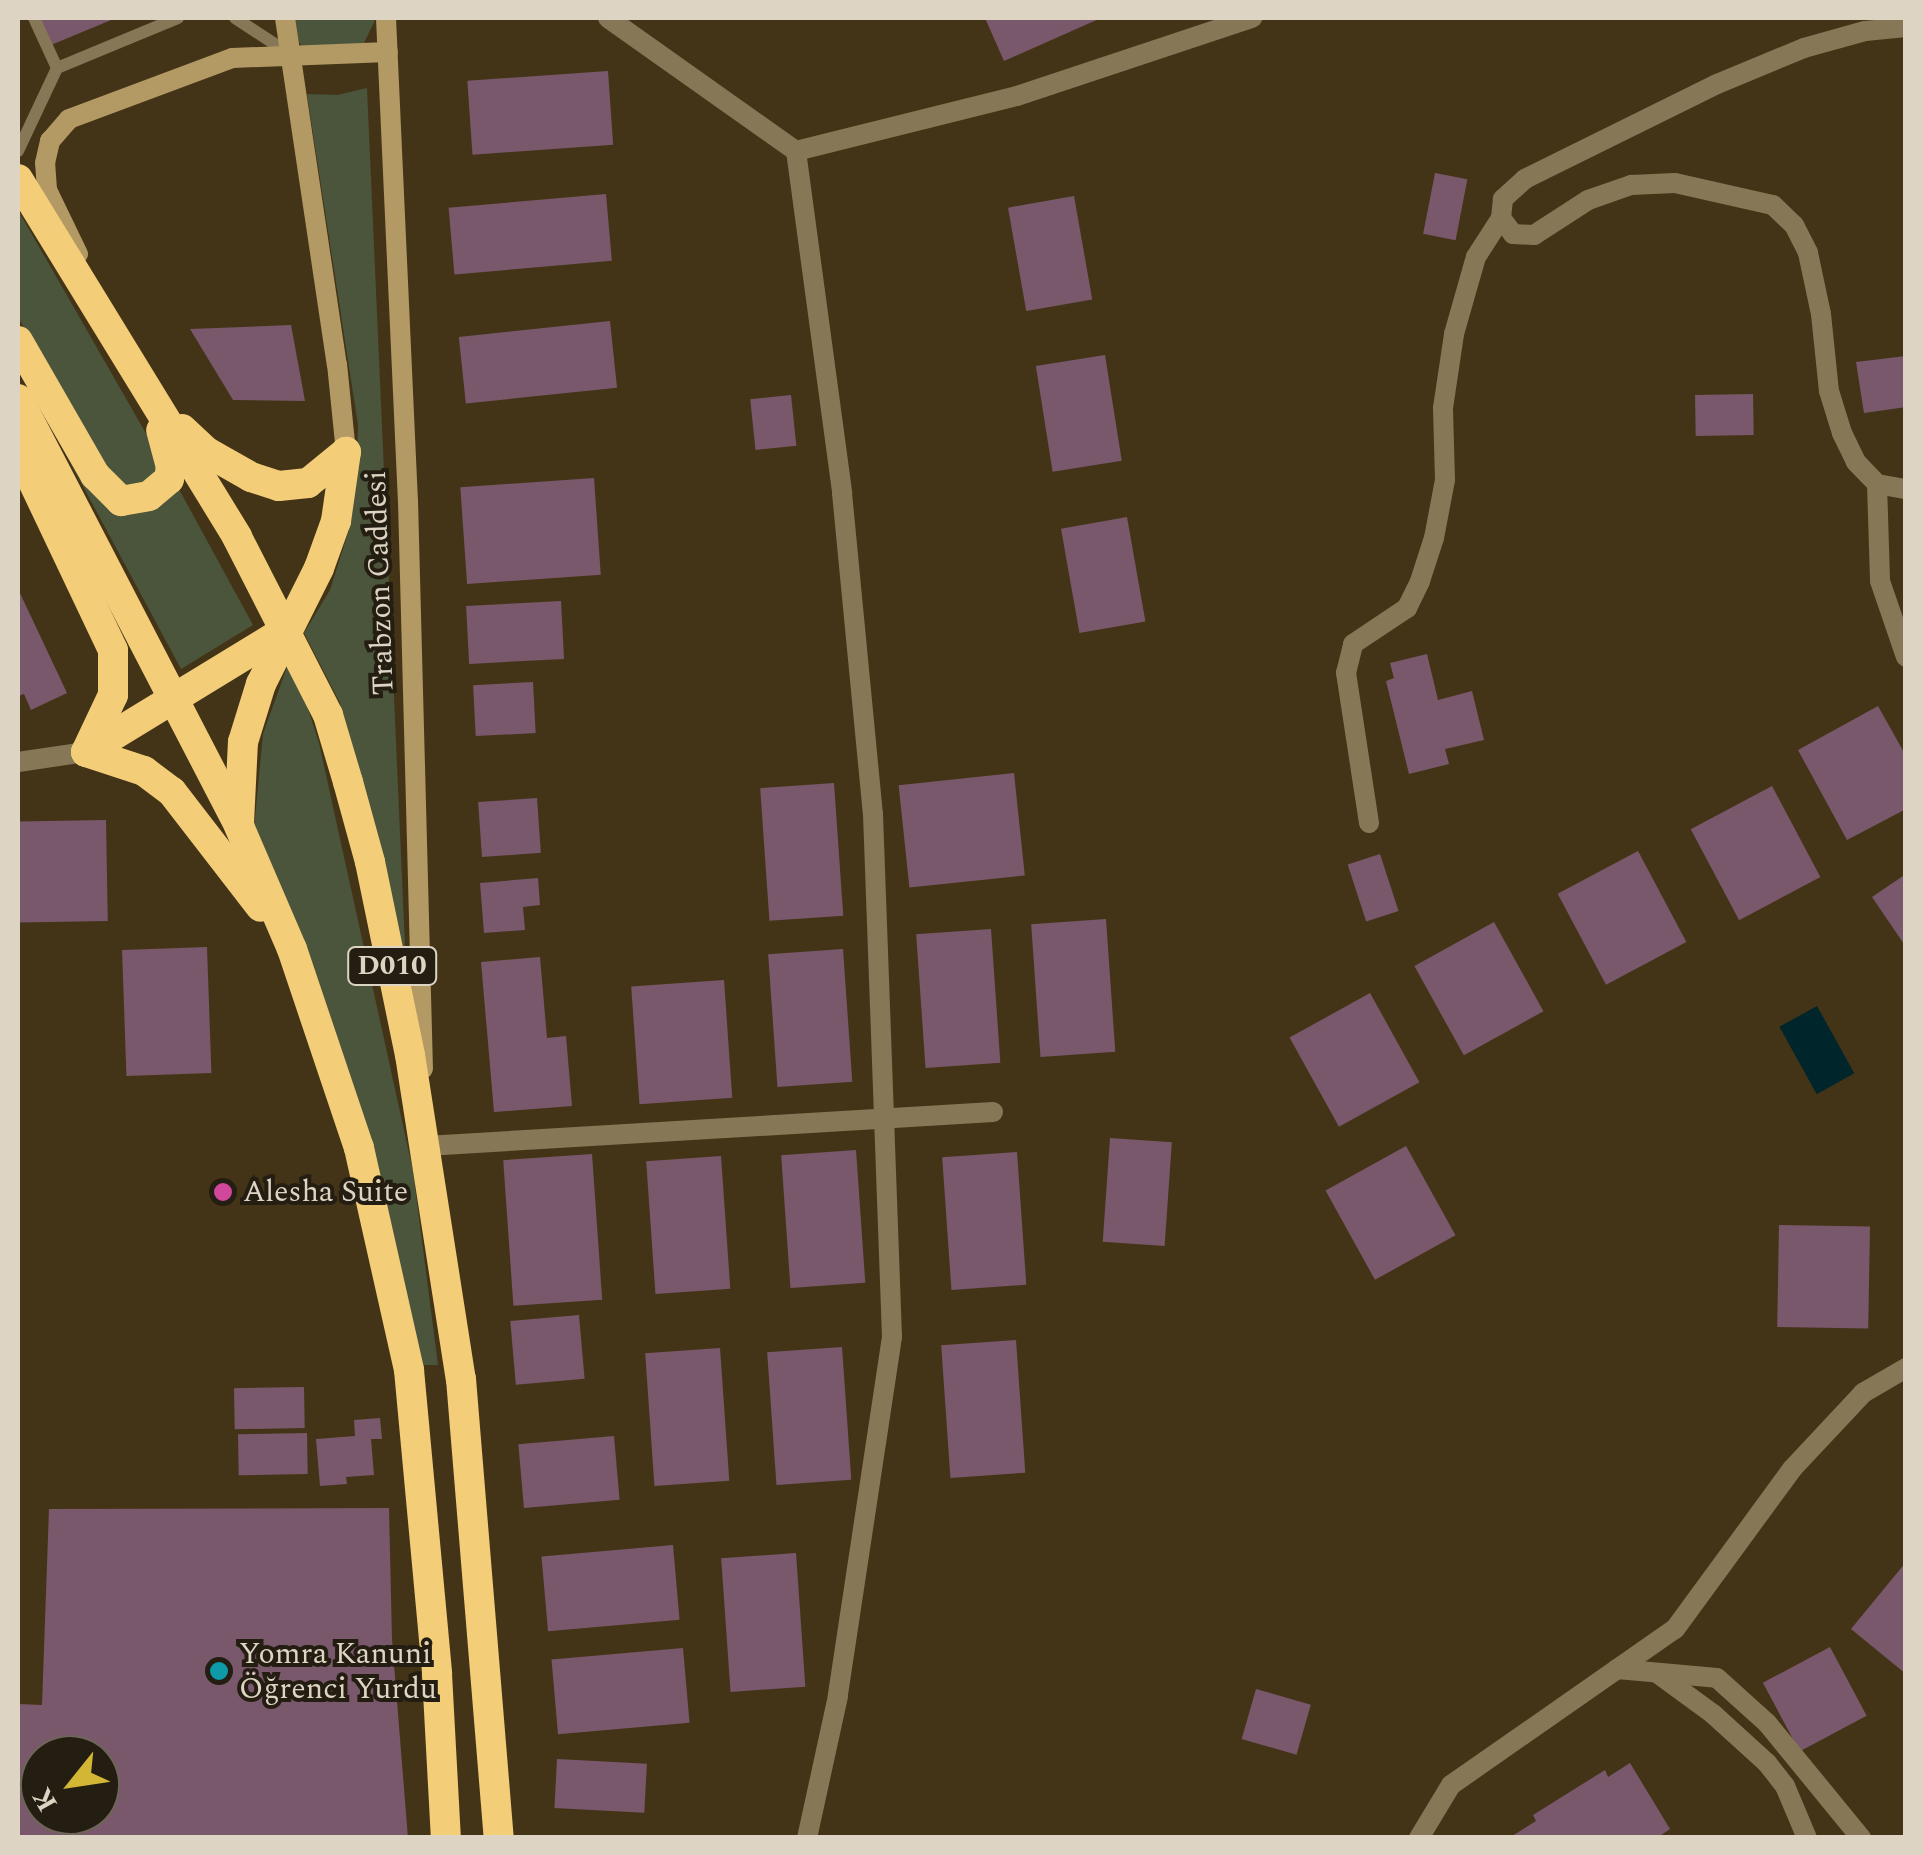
<!DOCTYPE html>
<meta charset="utf-8">
<style>
body{margin:0}
#map{position:relative;width:1923px;height:1855px;overflow:hidden;background:#443417;font-family:Spectral,serif}
div>[style]{position:absolute}
.green>*{inset:0;background:#4a553b}
.water>*{inset:0;background:#00252a;transform-origin:0 0}
.building>*{inset:0;background:#79586c;transform-origin:0 0}
.lane>*{height:12px;margin:-6px;padding:0 6px;transform-origin:6px;border-radius:6px;background:#867756}
.street>*{height:20px;margin:-10px;padding:0 10px;transform-origin:10px;border-radius:10px;background:#867756}
.secondary>*{height:20px;margin:-10px;padding:0 10px;transform-origin:10px;border-radius:10px;background:#b39a65}
.highway>*{height:30px;margin:-15px;padding:0 15px;transform-origin:15px;border-radius:15px;background:#f4cd79}
.dots>*{width:28px;height:28px;translate:-50% -50%;box-sizing:border-box;border:5px solid #241d11;border-radius:50%}
span{translate:-50% -50%;white-space:nowrap;text-align:center;line-height:1.15;-webkit-text-stroke:8px #241d11;paint-order:stroke}
.shield-label span{padding:2px 8px;background:#241d11;border:2px solid;border-radius:8px;-webkit-text-stroke-width:0}
.shield-label{font-size:28px;color:#ddd4c3;font-weight:700}
.street-label{font-size:30px;color:#ddd4c3}
.poi-label{font-size:30px;color:#ddd4c3}
.left{translate:0 -50%;text-align:left}
.frame{position:absolute;inset:0;border:20px solid #ddd4c3;pointer-events:none}
.north{position:absolute;left:20px;top:1735px;width:100px;height:100px;box-sizing:border-box;background:#241d11;border:2px solid #6e6658;border-radius:50%;rotate:240deg;font-size:28px;font-weight:700;line-height:40px;text-align:center;color:#ddd4c3}
.north::after{content:'';display:block;margin:auto;width:35px;height:45px;background:#d3b635;clip-path:polygon(50% 0,100% 100%,50% 72%,0 100%)}
</style>
<div id="map">
<div class="green">
<div style="clip-path:polygon(287px 18px,376px 18px,364px 43px,308px 51px,297px 41px)"></div>
<div style="clip-path:polygon(367px 88px,406px 968px,340px 703px,304px 633px,330px 590px,349px 530px,357px 475px,358px 425px,307px 94px,337px 95px)"></div>
<div style="clip-path:polygon(18px 210px,152px 444px,156px 468px,152px 478px,132px 489px,107px 473px,18px 317px)"></div>
<div style="clip-path:polygon(18px 365px,107px 508px,175px 482px,253px 625px,181px 669px)"></div>
<div style="clip-path:polygon(291px 656px,319px 743px,413px 1171px,438px 1365px,422px 1365px,254px 829px,263px 734px)"></div>
</div>
<div class="water">
<div style="left:1817px;top:1006px;width:77px;height:43px;rotate:61deg"></div>
</div>
<div class="building">
<div style="clip-path:polygon(39px 18px,116px 18px,51px 45px)"></div>
<div style="clip-path:polygon(985px 18px,1101px 18px,1004px 61px)"></div>
<div style="left:608px;top:71px;width:74px;height:141px;rotate:86deg"></div>
<div style="left:1435px;top:173px;width:33px;height:62px;rotate:11deg"></div>
<div style="left:606px;top:194px;width:67px;height:158px;rotate:85deg"></div>
<div style="left:1074px;top:196px;width:105px;height:67px;rotate:80deg"></div>
<div style="left:610px;top:321px;width:67px;height:152px;rotate:84deg"></div>
<div style="clip-path:polygon(291px 325px,305px 401px,233px 400px,190px 329px)"></div>
<div style="left:1105px;top:355px;width:107px;height:70px;rotate:81deg"></div>
<div style="clip-path:polygon(1906px 356px,1906px 407px,1864px 413px,1856px 362px)"></div>
<div style="left:1753px;top:394px;width:41px;height:58px;rotate:89deg"></div>
<div style="left:791px;top:395px;width:51px;height:41px;rotate:84deg"></div>
<div style="left:594px;top:478px;width:97px;height:134px;rotate:86deg"></div>
<div style="left:1127px;top:517px;width:106px;height:67px;rotate:80deg"></div>
<div style="clip-path:polygon(18px 589px,67px 693px,31px 710px,24px 694px,18px 696px)"></div>
<div style="left:561px;top:601px;width:58px;height:95px;rotate:87deg"></div>
<div style="clip-path:polygon(1427px 654px,1438px 700px,1472px 691px,1484px 740px,1445px 749px,1449px 764px,1409px 774px,1386px 681px,1394px 678px,1390px 663px)"></div>
<div style="left:533px;top:682px;width:51px;height:60px;rotate:87deg"></div>
<div style="clip-path:polygon(1878px 706px,1906px 756px,1906px 809px,1847px 840px,1798px 750px)"></div>
<div style="left:1014px;top:773px;width:103px;height:116px;rotate:84deg"></div>
<div style="left:834px;top:783px;width:133px;height:74px;rotate:86deg"></div>
<div style="left:1772px;top:786px;width:103px;height:92px;rotate:62deg"></div>
<div style="left:537px;top:798px;width:55px;height:59px;rotate:86deg"></div>
<div style="left:106px;top:820px;width:101px;height:88px;rotate:89deg"></div>
<div style="left:1638px;top:851px;width:103px;height:91px;rotate:62deg"></div>
<div style="left:1380px;top:854px;width:60px;height:34px;rotate:72deg"></div>
<div style="clip-path:polygon(1906px 874px,1906px 947px,1872px 897px)"></div>
<div style="clip-path:polygon(538px 878px,540px 905px,523px 907px,525px 930px,484px 933px,480px 883px)"></div>
<div style="left:1106px;top:919px;width:133px;height:75px;rotate:86deg"></div>
<div style="left:1494px;top:922px;width:102px;height:91px;rotate:61deg"></div>
<div style="left:991px;top:929px;width:134px;height:75px;rotate:86deg"></div>
<div style="left:207px;top:947px;width:126px;height:85px;rotate:88deg"></div>
<div style="left:843px;top:949px;width:133px;height:75px;rotate:86deg"></div>
<div style="clip-path:polygon(540px 957px,547px 1038px,566px 1036px,572px 1106px,494px 1112px,481px 962px)"></div>
<div style="left:724px;top:980px;width:118px;height:93px;rotate:86deg"></div>
<div style="left:1370px;top:993px;width:102px;height:92px;rotate:61deg"></div>
<div style="left:1110px;top:1138px;width:62px;height:104px;rotate:4deg"></div>
<div style="left:1406px;top:1146px;width:102px;height:92px;rotate:61deg"></div>
<div style="left:856px;top:1150px;width:133px;height:75px;rotate:86deg"></div>
<div style="left:1017px;top:1152px;width:133px;height:75px;rotate:86deg"></div>
<div style="left:592px;top:1154px;width:146px;height:89px;rotate:86deg"></div>
<div style="left:721px;top:1156px;width:133px;height:75px;rotate:86deg"></div>
<div style="left:1779px;top:1225px;width:91px;height:102px;rotate:1deg"></div>
<div style="left:579px;top:1315px;width:64px;height:69px;rotate:85deg"></div>
<div style="left:1016px;top:1340px;width:133px;height:75px;rotate:86deg"></div>
<div style="left:842px;top:1347px;width:133px;height:75px;rotate:86deg"></div>
<div style="left:720px;top:1348px;width:133px;height:75px;rotate:86deg"></div>
<div style="left:304px;top:1387px;width:41px;height:70px;rotate:89deg"></div>
<div style="clip-path:polygon(380px 1418px,382px 1439px,371px 1439px,374px 1475px,346px 1477px,347px 1484px,320px 1486px,316px 1439px,355px 1436px,354px 1420px)"></div>
<div style="left:307px;top:1433px;width:41px;height:69px;rotate:89deg"></div>
<div style="left:614px;top:1436px;width:64px;height:96px;rotate:85deg"></div>
<div style="clip-path:polygon(evenodd,389px 1508px,392px 1639px,408px 1838px,18px 1838px,18px 1704px,42px 1705px,49px 1509px,389px 1508px,40px 1755px,100px 1755px,100px 1815px,40px 1815px,40px 1755px)"></div>
<div style="left:673px;top:1545px;width:75px;height:132px;rotate:85deg"></div>
<div style="left:796px;top:1553px;width:134px;height:75px;rotate:86deg"></div>
<div style="clip-path:polygon(1906px 1562px,1906px 1674px,1851px 1629px)"></div>
<div style="left:1830px;top:1647px;width:78px;height:76px;rotate:62deg"></div>
<div style="left:683px;top:1648px;width:75px;height:132px;rotate:85deg"></div>
<div style="left:1256px;top:1689px;width:57px;height:52px;rotate:16deg"></div>
<div style="left:557px;top:1759px;width:90px;height:49px;rotate:3deg"></div>
<div style="clip-path:polygon(1630px 1763px,1670px 1829px,1657px 1838px,1509px 1838px,1536px 1821px,1533px 1815px,1605px 1770px,1608px 1777px)"></div>
</div>
<div class="lane">
<div style="left:235px;top:18px;width:66px;rotate:33.2deg"></div>
<div style="left:57px;top:68px;width:131px;rotate:-22.5deg"></div>
<div style="left:18px;top:151px;width:92px;rotate:-64.8deg"></div>
<div style="left:57px;top:68px;width:55px;rotate:-114.7deg"></div>
</div>
<div class="street">
<div style="left:608px;top:18px;width:230px;rotate:35.3deg"></div>
<div style="left:796px;top:151px;width:345px;rotate:82.3deg"></div>
<div style="left:842px;top:493px;width:322px;rotate:84.5deg"></div>
<div style="left:873px;top:814px;width:523px;rotate:87.92deg"></div>
<div style="left:892px;top:1337px;width:363px;rotate:98.6deg"></div>
<div style="left:838px;top:1696px;width:145px;rotate:102.3deg"></div>
<div style="left:1906px;top:27px;width:41px;rotate:174.4deg"></div>
<div style="left:1865px;top:31px;width:63px;rotate:164.4deg"></div>
<div style="left:1804px;top:48px;width:94px;rotate:157.5deg"></div>
<div style="left:1717px;top:84px;width:214px;rotate:153.7deg"></div>
<div style="left:1525px;top:179px;width:30px;rotate:138deg"></div>
<div style="left:1503px;top:199px;width:19px;rotate:96deg"></div>
<div style="left:1501px;top:218px;width:20px;rotate:53deg"></div>
<div style="left:1513px;top:234px;width:21px;rotate:3deg"></div>
<div style="left:1534px;top:235px;width:64px;rotate:-32.9deg"></div>
<div style="left:1588px;top:200px;width:46px;rotate:-19.2deg"></div>
<div style="left:1631px;top:185px;width:44px;rotate:-2.6deg"></div>
<div style="left:1675px;top:183px;width:100px;rotate:12.7deg"></div>
<div style="left:1773px;top:205px;width:29px;rotate:44deg"></div>
<div style="left:1794px;top:225px;width:31px;rotate:63deg"></div>
<div style="left:1808px;top:253px;width:62px;rotate:78deg"></div>
<div style="left:1821px;top:314px;width:77px;rotate:84.1deg"></div>
<div style="left:1829px;top:391px;width:44px;rotate:72.8deg"></div>
<div style="left:1842px;top:433px;width:32px;rotate:64deg"></div>
<div style="left:1856px;top:462px;width:30px;rotate:46deg"></div>
<div style="left:1877px;top:484px;width:29px;rotate:10deg"></div>
<div style="left:796px;top:151px;width:228px;rotate:-14deg"></div>
<div style="left:1017px;top:96px;width:248px;rotate:-18.4deg"></div>
<div style="left:1877px;top:484px;width:97px;rotate:88.2deg"></div>
<div style="left:1880px;top:581px;width:80px;rotate:71.1deg"></div>
<div style="left:18px;top:762px;width:69px;rotate:-8.4deg"></div>
<div style="left:1369px;top:823px;width:152px;rotate:-98.7deg"></div>
<div style="left:1346px;top:673px;width:30px;rotate:-76deg"></div>
<div style="left:1353px;top:644px;width:65px;rotate:-33.7deg"></div>
<div style="left:1407px;top:608px;width:30px;rotate:-64deg"></div>
<div style="left:1420px;top:581px;width:45px;rotate:-72deg"></div>
<div style="left:1434px;top:538px;width:59px;rotate:-79.3deg"></div>
<div style="left:1445px;top:480px;width:72px;rotate:-91.6deg"></div>
<div style="left:1443px;top:408px;width:75px;rotate:-81.5deg"></div>
<div style="left:1454px;top:334px;width:80px;rotate:-74.1deg"></div>
<div style="left:1476px;top:257px;width:46px;rotate:-57.3deg"></div>
<div style="left:426px;top:1146px;width:568px;rotate:-3.43deg"></div>
<div style="left:1617px;top:1669px;width:100px;rotate:5.1deg"></div>
<div style="left:1717px;top:1678px;width:67px;rotate:42deg"></div>
<div style="left:1767px;top:1723px;width:149px;rotate:50.7deg"></div>
<div style="left:1657px;top:1673px;width:69px;rotate:36.2deg"></div>
<div style="left:1713px;top:1714px;width:73px;rotate:42.2deg"></div>
<div style="left:1767px;top:1763px;width:29px;rotate:52deg"></div>
<div style="left:1785px;top:1786px;width:56px;rotate:67.1deg"></div>
<div style="left:1419px;top:1838px;width:62px;rotate:-58.9deg"></div>
<div style="left:1451px;top:1785px;width:273px;rotate:-34.9deg"></div>
<div style="left:1675px;top:1629px;width:198px;rotate:-53.8deg"></div>
<div style="left:1792px;top:1469px;width:104px;rotate:-46.9deg"></div>
<div style="left:1863px;top:1393px;width:50px;rotate:-30.2deg"></div>
</div>
<div class="secondary">
<div style="left:285px;top:18px;width:350px;rotate:81.5deg"></div>
<div style="left:337px;top:364px;width:88px;rotate:84.2deg"></div>
<div style="left:386px;top:18px;width:484px;rotate:87.4deg"></div>
<div style="left:408px;top:501px;width:568px;rotate:88.49deg"></div>
<div style="left:78px;top:254px;width:71px;rotate:-115.8deg"></div>
<div style="left:47px;top:190px;width:27px;rotate:-94deg"></div>
<div style="left:45px;top:163px;width:23px;rotate:-77deg"></div>
<div style="left:50px;top:141px;width:29px;rotate:-49deg"></div>
<div style="left:69px;top:119px;width:174px;rotate:-20.5deg"></div>
<div style="left:232px;top:58px;width:156px;rotate:-2.2deg"></div>
</div>
<div class="highway">
<div style="left:18px;top:179px;width:420px;rotate:58.5deg"></div>
<div style="left:237px;top:537px;width:200px;rotate:62.9deg"></div>
<div style="left:328px;top:715px;width:70px;rotate:73.4deg"></div>
<div style="left:348px;top:782px;width:83px;rotate:74.6deg"></div>
<div style="left:370px;top:862px;width:197px;rotate:78.3deg"></div>
<div style="left:410px;top:1055px;width:328px;rotate:81.1deg"></div>
<div style="left:461px;top:1379px;width:461px;rotate:85.3deg"></div>
<div style="left:18px;top:341px;width:155px;rotate:60.1deg"></div>
<div style="left:95px;top:475px;width:37px;rotate:45deg"></div>
<div style="left:121px;top:501px;width:28px;rotate:-10deg"></div>
<div style="left:149px;top:496px;width:26px;rotate:-40deg"></div>
<div style="left:169px;top:479px;width:12px;rotate:-81deg"></div>
<div style="left:171px;top:467px;width:38px;rotate:-105deg"></div>
<div style="left:18px;top:399px;width:481px;rotate:62.6deg"></div>
<div style="left:239px;top:826px;width:134px;rotate:66.7deg"></div>
<div style="left:292px;top:949px;width:210px;rotate:71.4deg"></div>
<div style="left:359px;top:1148px;width:228px;rotate:77.3deg"></div>
<div style="left:409px;top:1370px;width:305px;rotate:84.7deg"></div>
<div style="left:437px;top:1674px;width:164px;rotate:86.9deg"></div>
<div style="left:182px;top:429px;width:34px;rotate:43deg"></div>
<div style="left:207px;top:452px;width:51px;rotate:29.6deg"></div>
<div style="left:251px;top:477px;width:29px;rotate:18deg"></div>
<div style="left:279px;top:486px;width:29px;rotate:-6deg"></div>
<div style="left:308px;top:483px;width:49px;rotate:-39.2deg"></div>
<div style="left:18px;top:450px;width:221px;rotate:64.6deg"></div>
<div style="left:113px;top:650px;width:45px;rotate:90deg"></div>
<div style="left:113px;top:695px;width:63px;rotate:115.3deg"></div>
<div style="left:86px;top:752px;width:61px;rotate:18.1deg"></div>
<div style="left:144px;top:771px;width:35px;rotate:37deg"></div>
<div style="left:172px;top:792px;width:145px;rotate:52.3deg"></div>
<div style="left:86px;top:752px;width:234px;rotate:-31.4deg"></div>
<div style="left:239px;top:823px;width:81px;rotate:-87.2deg"></div>
<div style="left:243px;top:742px;width:61px;rotate:-72.8deg"></div>
<div style="left:261px;top:684px;width:130px;rotate:-63.4deg"></div>
<div style="left:319px;top:568px;width:50px;rotate:-70.1deg"></div>
<div style="left:336px;top:521px;width:70px;rotate:-81.8deg"></div>
</div>
<div class="dots">
<div style="left:223px;top:1192px;background:#d1479c"></div>
<div style="left:219px;top:1671px;background:#0f9aa8"></div>
</div>
<div class="shield-label">
<span style="left:392px;top:966px">D010</span>
</div>
<div class="street-label">
<span style="left:380px;top:583px;rotate:-92deg">Trabzon Caddesi</span>
</div>
<div class="poi-label">
<span class="left" style="left:243px;top:1192px">Alesha Suite</span>
<span class="left" style="left:239px;top:1671px">Yomra Kanuni<br>Öğrenci Yurdu</span>
</div>
<div class="frame"></div>
<div class="north">K</div>
</div>
